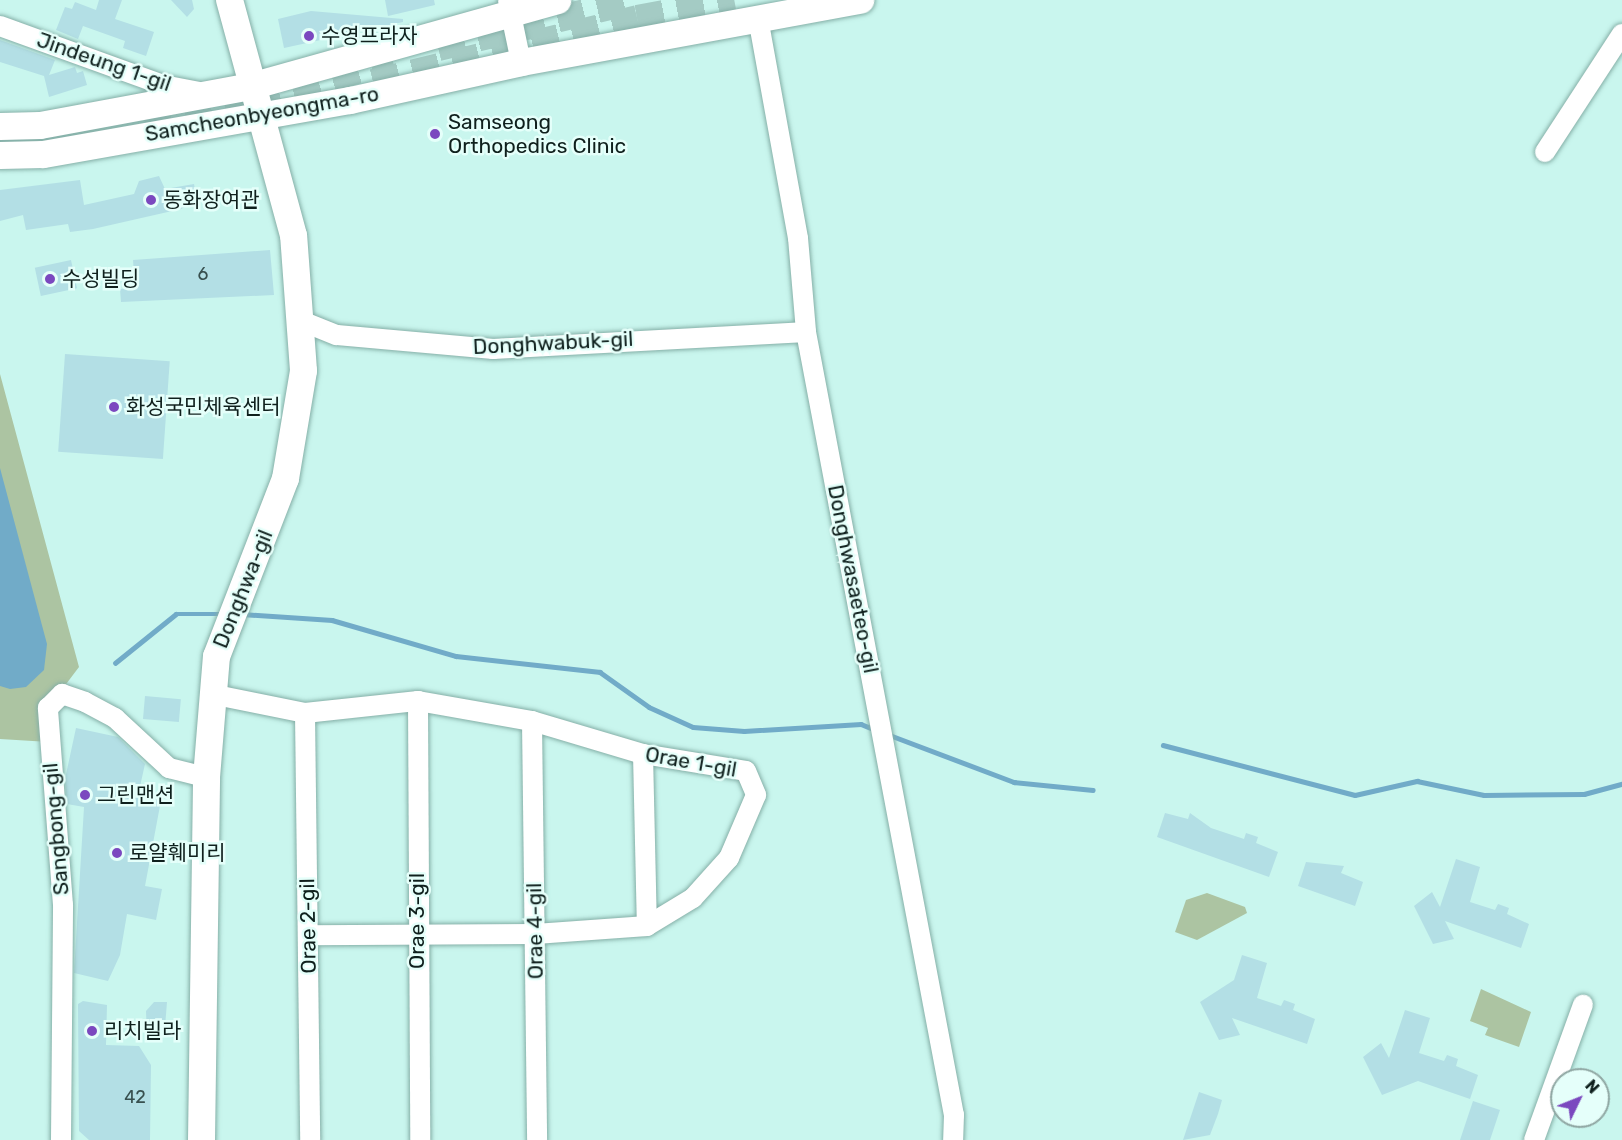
<!DOCTYPE html>
<meta charset="utf-8">
<style>
body{margin:0}
#map{position:relative;width:1622px;height:1140px;overflow:hidden;background:#c9f6ee;font-family:Rubik,"Noto Sans KR",sans-serif}
div>[style]{position:absolute}
.green>*{inset:0;background:#acc4a2}
.water>*{inset:0;background:#71abc8}
.stream>*{height:4.5px;margin:-2.25px;padding:0 2.25px;transform-origin:2.25px;border-radius:2.25px;background:#71abc8}
.building>*{inset:0;background:#b3dfe5;transform-origin:0 0}
.secondary-tunnel>*{height:27px;margin-top:-13.5px;transform-origin:0;background:repeating-linear-gradient(90deg,#a4cbc4 0 27px,transparent 0 41px)}
.roads{filter:drop-shadow(0 0 2px #85afa7) drop-shadow(0 0 2px #85afa7)}
.street>*{height:20px;margin:-10px;padding:0 10px;transform-origin:10px;border-radius:10px;background:#fff}
.secondary>*{height:27px;margin:-13.5px;padding:0 13.5px;transform-origin:13.5px;border-radius:13.5px;background:#fff}
.dots>*{width:16px;height:16px;translate:-50% -50%;box-sizing:border-box;border:3px solid #e5fffa;border-radius:50%}
span{translate:-50% -50%;white-space:nowrap;text-align:center;line-height:1.15;-webkit-text-stroke:5px #e5fffa;paint-order:stroke}
.number-label{font-size:18px;color:#38504f}
.number-label span{-webkit-text-stroke-width:0}
.poi-label{font-size:21px;color:#0f201d}
.left{translate:0 -50%;text-align:left}
.street-label{font-size:21px;color:#0f201d}
.north{position:absolute;left:1550px;top:1068px;width:60px;height:60px;box-sizing:border-box;background:#e5fffa;border:2px solid #8fa6a2;border-radius:50%;rotate:47deg;font-size:16px;font-weight:700;line-height:24px;text-align:center;color:#0f201d}
.north::after{content:'';display:block;margin:auto;width:21px;height:27px;background:#7b48bf;clip-path:polygon(50% 0,100% 100%,50% 72%,0 100%)}
</style>
<div id="map">
<div class="green">
<div style="clip-path:polygon(0 374px,79px 667px,48px 708px,49px 742px,0 739px)"></div>
<div style="clip-path:polygon(1207px 893px,1245px 907px,1247px 913px,1197px 940px,1175px 932px,1186px 900px)"></div>
<div style="clip-path:polygon(1481px 989px,1531px 1012px,1519px 1047px,1485px 1035px,1488px 1028px,1470px 1021px)"></div>
</div>
<div class="water">
<div style="clip-path:polygon(0 468px,47px 644px,44px 670px,26px 687px,10px 689px,0 686px)"></div>
</div>
<div class="stream">
<div style="left:242px;top:614px;width:90px;rotate:3.8deg"></div>
<div style="left:332px;top:620px;width:129px;rotate:16.2deg"></div>
<div style="left:456px;top:656px;width:145px;rotate:6.3deg"></div>
<div style="left:600px;top:672px;width:60px;rotate:35.5deg"></div>
<div style="left:649px;top:707px;width:48px;rotate:24.4deg"></div>
<div style="left:693px;top:727px;width:51px;rotate:4.5deg"></div>
<div style="left:744px;top:731px;width:117px;rotate:-3.4deg"></div>
<div style="left:861px;top:724px;width:16px;rotate:22deg"></div>
<div style="left:115px;top:663px;width:78px;rotate:-38.8deg"></div>
<div style="left:176px;top:614px;width:45px"></div>
<div style="left:887px;top:734px;width:136px;rotate:20.7deg"></div>
<div style="left:1014px;top:782px;width:79px;rotate:5.8deg"></div>
<div style="left:1163px;top:745px;width:198px;rotate:14.6deg"></div>
<div style="left:1355px;top:795px;width:64px;rotate:-12.7deg"></div>
<div style="left:1417px;top:781px;width:68px;rotate:11.8deg"></div>
<div style="left:1484px;top:795px;width:100px;rotate:-0.6deg"></div>
<div style="left:1584px;top:794px;width:39px;rotate:-15deg"></div>
</div>
<div class="building">
<div style="clip-path:polygon(99px 0,122px 0,115px 19px,154px 32px,146px 56px,123px 48px,125px 41px,83px 26px,78px 39px,56px 30px,65px 7px,72px 9px,75px 2px,96px 10px)"></div>
<div style="clip-path:polygon(171px 0,192px 0,194px 9px,187px 17px)"></div>
<div style="clip-path:polygon(385px 0,434px 0,435px 5px,388px 16px)"></div>
<div style="clip-path:polygon(311px 11px,403px 19px,403px 22px,284px 48px,278px 19px)"></div>
<div style="clip-path:polygon(0 40px,55px 60px,49px 75px,75px 67px,77px 73px,83px 71px,87px 85px,49px 97px,44px 76px,0 62px)"></div>
<div style="clip-path:polygon(159px 176px,165px 189px,194px 184px,197px 200px,181px 209px,93px 229px,70px 232px,68px 224px,26px 230px,23px 215px,0 221px,0 190px,80px 180px,84px 205px,134px 194px,139px 181px)"></div>
<div style="clip-path:polygon(270px 250px,274px 295px,121px 302px,120px 289px,135px 288px,133px 260px)"></div>
<div style="left:71px;top:260px;width:29px;height:37px;rotate:78deg"></div>
<div style="left:65px;top:354px;width:105px;height:98px;rotate:4deg"></div>
<div style="left:145px;top:696px;width:36px;height:23px;rotate:5deg"></div>
<div style="clip-path:polygon(76px 728px,118px 737px,145px 764px,139px 791px,162px 795px,145px 886px,162px 889px,156px 920px,127px 914px,120px 955px,108px 981px,74px 973px,84px 807px,67px 804px,65px 779px)"></div>
<div style="clip-path:polygon(1165px 813px,1188px 819px,1190px 813px,1211px 828px,1244px 839px,1246px 833px,1258px 837px,1256px 843px,1278px 852px,1269px 877px,1157px 837px)"></div>
<div style="clip-path:polygon(1456px 859px,1480px 867px,1470px 902px,1495px 910px,1498px 904px,1509px 908px,1507px 914px,1529px 924px,1521px 948px,1445px 921px,1454px 939px,1433px 944px,1414px 906px,1432px 892px,1440px 907px)"></div>
<div style="clip-path:polygon(1306px 862px,1344px 866px,1341px 873px,1363px 882px,1355px 906px,1298px 886px)"></div>
<div style="clip-path:polygon(1242px 955px,1267px 963px,1257px 998px,1281px 1006px,1284px 1000px,1295px 1004px,1293px 1010px,1315px 1019px,1307px 1044px,1232px 1018px,1240px 1035px,1219px 1040px,1200px 1002px,1234px 980px)"></div>
<div style="clip-path:polygon(83px 1001px,107px 1005px,106px 1045px,139px 1046px,151px 1065px,150px 1140px,89px 1140px,79px 1131px,78px 1004px)"></div>
<div style="clip-path:polygon(154px 1002px,167px 1002px,165px 1027px,147px 1038px,146px 1011px)"></div>
<div style="clip-path:polygon(1405px 1010px,1430px 1018px,1419px 1053px,1444px 1061px,1447px 1055px,1458px 1059px,1456px 1066px,1478px 1075px,1470px 1099px,1418px 1081px,1382px 1095px,1363px 1057px,1381px 1043px,1389px 1058px)"></div>
<div style="clip-path:polygon(1199px 1092px,1222px 1100px,1218px 1114px,1210px 1135px,1183px 1140px)"></div>
<div style="clip-path:polygon(1473px 1101px,1500px 1110px,1490px 1140px,1460px 1140px)"></div>
</div>
<div class="secondary-tunnel">
<div style="left:438px;top:47px;width:203px;rotate:-13.4deg"></div>
<div style="left:373px;top:82px;width:272px;rotate:-13.6deg"></div>
<div style="left:637px;top:18px;width:99px;rotate:-10.5deg"></div>
<div style="left:144px;top:118px;width:111px;rotate:-9.9deg"></div>
<div style="left:253px;top:99px;width:145px;rotate:-15.6deg"></div>
</div>
<div class="roads">
<div class="street">
<div style="left:508px;top:0;width:63px;rotate:78.2deg"></div>
<div style="left:758px;top:18px;width:224px;rotate:79.7deg"></div>
<div style="left:798px;top:238px;width:94px;rotate:85.1deg"></div>
<div style="left:806px;top:332px;width:797px;rotate:79.3deg"></div>
<div style="left:954px;top:1115px;width:25px;rotate:92deg"></div>
<div style="left:0;top:26px;width:173px;rotate:19.9deg"></div>
<div style="left:163px;top:85px;width:36px;rotate:11deg"></div>
<div style="left:1545px;top:152px;width:141px;rotate:-56.9deg"></div>
<div style="left:304px;top:322px;width:35px;rotate:22deg"></div>
<div style="left:337px;top:335px;width:157px;rotate:5.1deg"></div>
<div style="left:493px;top:349px;width:313px;rotate:-3.1deg"></div>
<div style="left:211px;top:694px;width:96px;rotate:11.4deg"></div>
<div style="left:305px;top:713px;width:114px;rotate:-6.1deg"></div>
<div style="left:418px;top:701px;width:116px;rotate:10deg"></div>
<div style="left:532px;top:721px;width:116px;rotate:16.6deg"></div>
<div style="left:643px;top:754px;width:104px;rotate:9.4deg"></div>
<div style="left:746px;top:771px;width:26px;rotate:67deg"></div>
<div style="left:756px;top:795px;width:69px;rotate:113.2deg"></div>
<div style="left:729px;top:858px;width:54px;rotate:132deg"></div>
<div style="left:693px;top:898px;width:54px;rotate:148.7deg"></div>
<div style="left:647px;top:926px;width:112px;rotate:175.9deg"></div>
<div style="left:535px;top:934px;width:227px;rotate:179.7deg"></div>
<div style="left:418px;top:701px;width:439px;rotate:89.7deg"></div>
<div style="left:305px;top:713px;width:427px;rotate:89.3deg"></div>
<div style="left:532px;top:721px;width:419px;rotate:89.3deg"></div>
<div style="left:643px;top:754px;width:172px;rotate:88.7deg"></div>
<div style="left:61px;top:1140px;width:235px;rotate:-89.5deg"></div>
<div style="left:63px;top:905px;width:198px;rotate:-94.4deg"></div>
<div style="left:48px;top:708px;width:20px;rotate:-45deg"></div>
<div style="left:62px;top:694px;width:24px;rotate:19deg"></div>
<div style="left:85px;top:702px;width:34px;rotate:28deg"></div>
<div style="left:115px;top:718px;width:74px;rotate:42.8deg"></div>
<div style="left:169px;top:768px;width:38px;rotate:14deg"></div>
<div style="left:1534px;top:1140px;width:144px;rotate:-70.1deg"></div>
</div>
<div class="secondary">
<div style="left:0;top:126px;width:40px;rotate:-1.4deg"></div>
<div style="left:40px;top:125px;width:214px;rotate:-10.5deg"></div>
<div style="left:250px;top:86px;width:319px;rotate:-15.6deg"></div>
<div style="left:0;top:155px;width:43px;rotate:-1.3deg"></div>
<div style="left:43px;top:154px;width:312px;rotate:-10deg"></div>
<div style="left:350px;top:100px;width:175px;rotate:-12.5deg"></div>
<div style="left:521px;top:62px;width:345px;rotate:-10.4deg"></div>
<div style="left:201px;top:1140px;width:363px;rotate:-89.2deg"></div>
<div style="left:206px;top:777px;width:121px;rotate:-85.3deg"></div>
<div style="left:216px;top:656px;width:191px;rotate:-68.8deg"></div>
<div style="left:285px;top:478px;width:109px;rotate:-80.5deg"></div>
<div style="left:303px;top:370px;width:135px;rotate:-94.2deg"></div>
<div style="left:293px;top:235px;width:244px;rotate:-105.2deg"></div>
</div>
</div>
<div class="dots">
<div style="left:309px;top:36px;background:#7b48bf"></div>
<div style="left:435px;top:134px;background:#7b48bf"></div>
<div style="left:151px;top:200px;background:#7b48bf"></div>
<div style="left:50px;top:279px;background:#7b48bf"></div>
<div style="left:114px;top:407px;background:#7b48bf"></div>
<div style="left:85px;top:795px;background:#7b48bf"></div>
<div style="left:117px;top:853px;background:#7b48bf"></div>
<div style="left:92px;top:1031px;background:#7b48bf"></div>
</div>
<div class="number-label">
<span style="left:203px;top:274px">6</span>
<span style="left:135px;top:1097px">42</span>
</div>
<div class="poi-label">
<span class="left" style="left:321px;top:36px">수영프라자</span>
<span class="left" style="left:448px;top:134px">Samseong<br>Orthopedics Clinic</span>
<span class="left" style="left:163px;top:200px">동화장여관</span>
<span class="left" style="left:62px;top:279px">수성빌딩</span>
<span class="left" style="left:126px;top:407px">화성국민체육센터</span>
<span class="left" style="left:97px;top:795px">그린맨션</span>
<span class="left" style="left:129px;top:853px">로얄훼미리</span>
<span class="left" style="left:104px;top:1031px">리치빌라</span>
</div>
<div class="street-label">
<span style="left:104px;top:62px;rotate:19deg">Jindeung 1-gil</span>
<span style="left:262px;top:114px;rotate:-10deg">Samcheonbyeongma-ro</span>
<span style="left:553px;top:343px;rotate:-3deg">Donghwabuk-gil</span>
<span style="left:853px;top:579px;rotate:79deg">Donghwasaeteo-gil</span>
<span style="left:243px;top:589px;rotate:-68deg">Donghwa-gil</span>
<span style="left:691px;top:762px;rotate:10deg">Orae 1-gil</span>
<span style="left:56px;top:829px;rotate:-95deg">Sangbong-gil</span>
<span style="left:417px;top:921px;rotate:-90deg">Orae 3-gil</span>
<span style="left:308px;top:926px;rotate:-91deg">Orae 2-gil</span>
<span style="left:535px;top:931px;rotate:-91deg">Orae 4-gil</span>
</div>
<div class="north">N</div>
</div>
